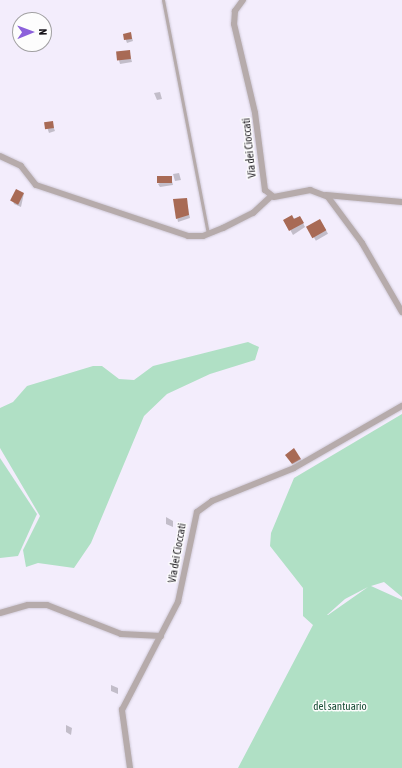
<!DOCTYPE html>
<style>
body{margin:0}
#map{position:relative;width:402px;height:768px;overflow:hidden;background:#f3edfc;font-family:"Asap Condensed",sans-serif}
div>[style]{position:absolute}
.green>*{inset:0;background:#b0e0c5}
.shadow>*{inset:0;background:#0003;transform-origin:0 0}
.building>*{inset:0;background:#a86a55;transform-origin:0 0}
.roads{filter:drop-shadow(0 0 1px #d0cad8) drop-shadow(0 0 1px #d0cad8)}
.service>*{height:3px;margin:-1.5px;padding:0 1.5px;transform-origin:1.5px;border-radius:1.5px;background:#b6abab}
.minor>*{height:6px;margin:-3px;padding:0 3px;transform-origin:3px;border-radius:3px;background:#b6abab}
span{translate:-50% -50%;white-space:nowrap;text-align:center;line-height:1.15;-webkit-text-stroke:3px #fdfdfd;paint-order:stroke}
.street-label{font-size:11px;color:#17141a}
.park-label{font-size:11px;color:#194e36}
.north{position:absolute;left:12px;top:12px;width:40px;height:40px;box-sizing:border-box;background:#fdfdfd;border:1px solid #a1a0a2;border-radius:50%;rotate:89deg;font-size:11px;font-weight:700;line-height:16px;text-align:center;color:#17141a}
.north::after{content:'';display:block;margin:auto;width:14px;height:18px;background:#8c61db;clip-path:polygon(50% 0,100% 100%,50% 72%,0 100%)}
</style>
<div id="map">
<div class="green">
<div style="clip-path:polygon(248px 342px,259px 347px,255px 360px,210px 374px,167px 394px,144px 416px,91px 543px,74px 568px,38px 563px,26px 567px,23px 550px,40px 516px,0 448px,0 408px,13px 402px,27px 386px,93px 366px,102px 366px,119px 379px,134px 380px,153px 366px)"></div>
<div style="clip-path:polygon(evenodd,402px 414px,402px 597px,384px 582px,371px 586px,402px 600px,402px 768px,238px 768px,313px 625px,303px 616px,303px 588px,270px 546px,271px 533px,294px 478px,402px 414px,368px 587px,328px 615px,327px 615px,345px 599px,368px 587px)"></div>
<div style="clip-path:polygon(0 458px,37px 514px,18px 556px,0 558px)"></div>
</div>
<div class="shadow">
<div style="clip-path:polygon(131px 34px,133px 41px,127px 43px,124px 35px)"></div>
<div style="clip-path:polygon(129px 51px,132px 62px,120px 64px,117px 53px)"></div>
<div style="clip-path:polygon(160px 92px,162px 99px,157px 100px,154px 93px)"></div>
<div style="clip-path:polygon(52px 123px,55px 131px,49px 133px,46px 124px)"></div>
<div style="clip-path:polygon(179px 173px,181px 180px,175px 181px,173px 174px)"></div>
<div style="clip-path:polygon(171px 177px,173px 185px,160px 187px,158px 184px)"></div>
<div style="clip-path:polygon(24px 193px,21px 207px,14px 204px,13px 201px)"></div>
<div style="clip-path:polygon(186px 199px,190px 218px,178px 222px,174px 200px)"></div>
<div style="clip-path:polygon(300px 217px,305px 227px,293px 235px,285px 220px)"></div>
<div style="left:320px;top:220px;width:16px;height:14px;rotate:60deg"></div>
<div style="clip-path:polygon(289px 459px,301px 459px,303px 463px,295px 468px)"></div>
<div style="clip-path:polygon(166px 517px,173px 521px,173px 527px,166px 524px)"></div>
<div style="clip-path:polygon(111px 685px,118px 688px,118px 694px,111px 691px)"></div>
<div style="clip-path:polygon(66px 725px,72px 728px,71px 735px,66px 732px)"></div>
</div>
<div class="building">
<div style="clip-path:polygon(131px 32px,132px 39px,124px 40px,123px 34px)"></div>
<div style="left:130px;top:50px;width:9px;height:14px;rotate:84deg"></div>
<div style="left:53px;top:121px;width:7px;height:9px;rotate:82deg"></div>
<div style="left:172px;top:176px;width:7px;height:15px;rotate:90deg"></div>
<div style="left:16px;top:189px;width:9px;height:13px;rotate:27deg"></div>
<div style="clip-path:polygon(187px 198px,189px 215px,176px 219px,173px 199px)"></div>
<div style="clip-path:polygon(292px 215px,294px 219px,300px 216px,304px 223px,289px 231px,283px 220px)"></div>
<div style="left:320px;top:219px;width:13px;height:16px;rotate:61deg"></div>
<div style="clip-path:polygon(294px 448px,301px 459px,292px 464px,285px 455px)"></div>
</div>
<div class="roads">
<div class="service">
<div style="left:163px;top:0;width:238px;rotate:79.1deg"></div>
</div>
<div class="minor">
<div style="left:243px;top:0;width:14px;rotate:126deg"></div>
<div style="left:235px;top:11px;width:13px;rotate:94deg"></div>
<div style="left:234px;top:24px;width:91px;rotate:76.7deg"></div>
<div style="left:255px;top:113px;width:78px;rotate:82.6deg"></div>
<div style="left:265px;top:190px;width:11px;rotate:38deg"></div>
<div style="left:274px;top:197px;width:37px;rotate:-11deg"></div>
<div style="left:310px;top:190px;width:19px;rotate:21deg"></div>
<div style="left:328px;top:197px;width:57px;rotate:53.5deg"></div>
<div style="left:362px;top:243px;width:80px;rotate:59.9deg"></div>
<div style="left:0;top:156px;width:23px;rotate:25deg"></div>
<div style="left:21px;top:166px;width:24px;rotate:52deg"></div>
<div style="left:36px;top:185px;width:160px;rotate:18.5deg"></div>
<div style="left:188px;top:236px;width:15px"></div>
<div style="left:203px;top:236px;width:22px;rotate:-22deg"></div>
<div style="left:223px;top:228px;width:34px;rotate:-27deg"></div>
<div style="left:253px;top:213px;width:25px;rotate:-43deg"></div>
<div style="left:326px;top:195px;width:76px;rotate:5.3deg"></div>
<div style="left:0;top:613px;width:29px;rotate:-16deg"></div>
<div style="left:28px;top:605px;width:19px"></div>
<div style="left:47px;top:605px;width:79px;rotate:21.4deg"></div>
<div style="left:121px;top:634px;width:40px;rotate:2.9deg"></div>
<div style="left:130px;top:768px;width:59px;rotate:-97.9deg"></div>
<div style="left:122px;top:710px;width:122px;rotate:-62.6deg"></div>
<div style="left:178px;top:602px;width:92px;rotate:-78.1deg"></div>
<div style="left:197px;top:512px;width:19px;rotate:-36deg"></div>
<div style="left:212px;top:501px;width:88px;rotate:-21.9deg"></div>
<div style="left:294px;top:468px;width:125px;rotate:-29.9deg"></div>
</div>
</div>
<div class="street-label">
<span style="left:249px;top:148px;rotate:-96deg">Via dei Cioccati</span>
<span style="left:177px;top:553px;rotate:-80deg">Via dei Cioccati</span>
</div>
<div class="park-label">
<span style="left:340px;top:706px">del santuario</span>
</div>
<div class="north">N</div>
</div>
